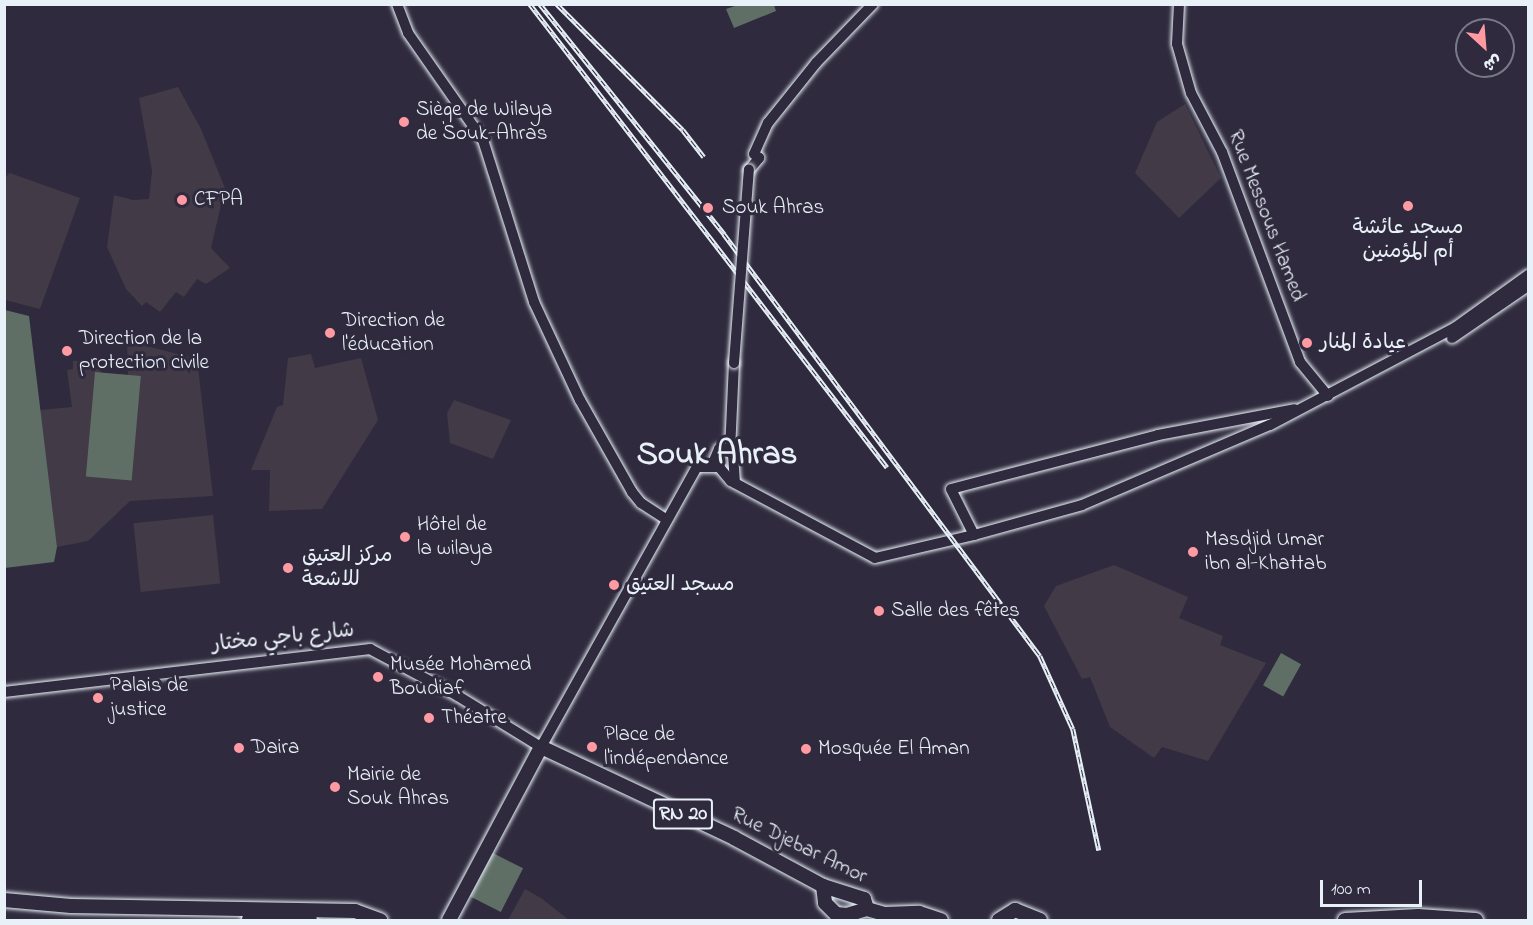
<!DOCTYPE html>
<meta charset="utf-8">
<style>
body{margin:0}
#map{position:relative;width:1533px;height:925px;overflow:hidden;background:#2f2a3d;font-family:"Indie Flower","Playpen Sans Arabic",sans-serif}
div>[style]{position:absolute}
.built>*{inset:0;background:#423a47;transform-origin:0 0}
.green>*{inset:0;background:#5f6f66;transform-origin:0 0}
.roads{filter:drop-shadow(0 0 2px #e8f1f8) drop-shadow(0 0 2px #e8f1f8)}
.minor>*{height:10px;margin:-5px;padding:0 5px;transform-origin:5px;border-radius:5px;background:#2f2a3d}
.major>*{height:14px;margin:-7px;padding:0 7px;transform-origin:7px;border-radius:7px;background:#2f2a3d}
.rail>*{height:4.5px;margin-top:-2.25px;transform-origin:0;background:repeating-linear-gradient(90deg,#2f2a3d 0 7px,#e8f1f8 0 14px);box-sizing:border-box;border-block:2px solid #e8f1f8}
.bridges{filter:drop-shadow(0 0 2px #e8f1f8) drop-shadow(0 0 2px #e8f1f8)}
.minor-bridge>*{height:10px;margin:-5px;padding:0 5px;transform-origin:5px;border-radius:5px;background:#2f2a3d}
.dots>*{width:16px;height:16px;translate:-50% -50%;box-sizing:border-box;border:3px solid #2f2a3d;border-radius:50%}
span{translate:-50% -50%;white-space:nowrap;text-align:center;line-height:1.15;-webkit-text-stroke:6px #2f2a3d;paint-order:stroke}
.shield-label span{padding:2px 4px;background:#2f2a3d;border:2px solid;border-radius:4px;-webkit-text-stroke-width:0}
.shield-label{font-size:20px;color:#e8f1f8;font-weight:700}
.poi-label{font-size:21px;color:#e8f1f8}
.left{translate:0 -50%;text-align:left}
.street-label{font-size:21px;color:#e8f1f8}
.town-label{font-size:33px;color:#e8f1f8;font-weight:700}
.frame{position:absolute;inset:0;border:6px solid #e8f1f8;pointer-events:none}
.north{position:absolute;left:1455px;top:18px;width:60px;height:60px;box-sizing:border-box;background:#2f2a3d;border:2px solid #797a88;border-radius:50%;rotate:154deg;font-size:16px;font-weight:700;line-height:24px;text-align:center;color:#e8f1f8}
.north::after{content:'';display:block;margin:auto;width:21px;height:27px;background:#ff9aa2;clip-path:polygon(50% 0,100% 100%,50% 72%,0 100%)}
.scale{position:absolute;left:1320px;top:880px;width:102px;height:27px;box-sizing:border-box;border:3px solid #e8f1f8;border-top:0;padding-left:8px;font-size:18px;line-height:21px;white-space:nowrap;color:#e8f1f8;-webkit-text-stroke:4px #2f2a3d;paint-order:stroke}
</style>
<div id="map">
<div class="built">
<div style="clip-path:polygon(178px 87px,201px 129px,225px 188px,211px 248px,230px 268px,206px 284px,197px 279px,184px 297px,176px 292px,160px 312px,146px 302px,142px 306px,126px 289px,107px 247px,114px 195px,133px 200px,149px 199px,152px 171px,139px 98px)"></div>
<div style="clip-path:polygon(1185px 104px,1221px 178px,1179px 218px,1135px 173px,1157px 122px)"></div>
<div style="clip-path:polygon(10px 173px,80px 198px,40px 309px,5px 300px,4px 178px)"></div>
<div style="clip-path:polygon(127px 341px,197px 359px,213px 496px,130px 501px,88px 541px,57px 547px,40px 410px,72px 407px,67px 370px,73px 369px,73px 361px,100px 360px,101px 373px,128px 375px)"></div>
<div style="clip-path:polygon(311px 354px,315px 368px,361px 358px,378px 420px,322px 509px,269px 511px,270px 470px,251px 470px,277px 407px,283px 405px,288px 358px)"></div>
<div style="clip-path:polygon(454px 400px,511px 420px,493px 459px,450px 443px,447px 413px)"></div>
<div style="left:213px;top:515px;width:69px;height:80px;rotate:84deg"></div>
<div style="clip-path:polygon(1114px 565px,1188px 597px,1179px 618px,1223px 636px,1220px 645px,1266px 663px,1208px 761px,1162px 747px,1154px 758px,1110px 727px,1090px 677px,1082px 679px,1044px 606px,1056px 586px)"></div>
<div style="clip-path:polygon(525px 889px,541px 898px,569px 920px,508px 920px)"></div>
</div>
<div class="green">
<div style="clip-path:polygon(774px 5px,776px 11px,734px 28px,726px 9px,738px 5px)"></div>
<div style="clip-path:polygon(5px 310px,29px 316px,57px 547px,54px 562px,5px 568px)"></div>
<div style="left:95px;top:372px;width:46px;height:105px;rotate:5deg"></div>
<div style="left:1281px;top:653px;width:23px;height:37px;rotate:29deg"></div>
<div style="left:491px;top:852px;width:36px;height:49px;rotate:27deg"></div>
</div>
<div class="roads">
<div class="minor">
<div style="left:397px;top:4px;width:31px;rotate:69deg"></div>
<div style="left:408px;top:33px;width:131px;rotate:55deg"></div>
<div style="left:483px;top:140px;width:170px;rotate:72.5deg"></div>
<div style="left:534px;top:302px;width:108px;rotate:64.9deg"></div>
<div style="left:580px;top:400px;width:106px;rotate:60.5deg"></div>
<div style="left:632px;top:492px;width:14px;rotate:51deg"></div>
<div style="left:641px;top:503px;width:31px;rotate:33deg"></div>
<div style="left:1179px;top:4px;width:40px;rotate:92.9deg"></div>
<div style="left:1177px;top:44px;width:51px;rotate:74.1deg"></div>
<div style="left:1191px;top:93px;width:67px;rotate:62.3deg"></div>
<div style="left:1222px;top:152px;width:224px;rotate:69.6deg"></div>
<div style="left:1300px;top:362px;width:44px;rotate:50.5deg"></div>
<div style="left:749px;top:170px;width:16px;rotate:-50deg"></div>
<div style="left:759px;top:158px;width:6px;rotate:-141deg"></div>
<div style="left:754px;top:154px;width:34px;rotate:-66deg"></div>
<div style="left:768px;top:123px;width:77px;rotate:-51.3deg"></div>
<div style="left:816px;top:63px;width:82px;rotate:-46deg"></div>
<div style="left:1452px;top:338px;width:92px;rotate:-34.4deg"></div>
<div style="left:730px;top:451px;width:88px;rotate:-87.4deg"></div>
<div style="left:735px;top:483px;width:28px;rotate:-94deg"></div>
<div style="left:733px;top:455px;width:8px;rotate:-135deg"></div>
<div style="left:727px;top:449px;width:8px;rotate:180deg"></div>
<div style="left:719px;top:449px;width:13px;rotate:113deg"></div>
<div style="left:714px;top:461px;width:26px;rotate:50deg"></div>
<div style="left:731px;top:481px;width:163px;rotate:28.1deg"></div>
<div style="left:875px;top:558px;width:102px;rotate:-13.1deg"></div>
<div style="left:974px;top:535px;width:112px;rotate:-15.5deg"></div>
<div style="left:1082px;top:505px;width:204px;rotate:-23.1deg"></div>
<div style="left:1270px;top:425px;width:210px;rotate:-27.8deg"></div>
<div style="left:1456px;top:327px;width:89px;rotate:-35.8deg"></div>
<div style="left:974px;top:535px;width:51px;rotate:-116.6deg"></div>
<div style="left:951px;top:489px;width:214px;rotate:-14.6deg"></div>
<div style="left:1158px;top:435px;width:139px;rotate:-10.7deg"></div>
<div style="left:4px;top:692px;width:369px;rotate:-6.7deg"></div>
<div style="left:370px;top:649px;width:100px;rotate:28.1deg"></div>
<div style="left:458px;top:696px;width:97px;rotate:31.6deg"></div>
<div style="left:541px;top:747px;width:321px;rotate:-60.9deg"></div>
<div style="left:697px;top:467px;width:23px"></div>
</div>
<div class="major">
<div style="left:823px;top:886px;width:17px;rotate:83deg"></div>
<div style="left:825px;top:903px;width:16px;rotate:45deg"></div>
<div style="left:836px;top:914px;width:11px;rotate:5deg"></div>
<div style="left:847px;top:915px;width:21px;rotate:-17deg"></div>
<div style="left:4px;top:900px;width:67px;rotate:5.1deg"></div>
<div style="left:71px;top:906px;width:284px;rotate:1deg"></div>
<div style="left:355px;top:911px;width:27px;rotate:20deg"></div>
<div style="left:867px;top:909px;width:19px;rotate:16deg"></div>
<div style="left:885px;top:914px;width:34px;rotate:-2deg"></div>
<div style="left:919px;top:913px;width:23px;rotate:18deg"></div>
<div style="left:249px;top:919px;width:61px;rotate:0.9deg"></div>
<div style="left:449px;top:920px;width:196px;rotate:-62deg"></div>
<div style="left:541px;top:747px;width:213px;rotate:25.2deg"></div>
<div style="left:734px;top:838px;width:101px;rotate:28.3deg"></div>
<div style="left:823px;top:886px;width:43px;rotate:17.6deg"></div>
<div style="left:864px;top:899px;width:10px;rotate:73deg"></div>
<div style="left:999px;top:920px;width:19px;rotate:-32deg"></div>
<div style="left:1015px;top:910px;width:27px;rotate:22deg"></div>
<div style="left:1345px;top:920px;width:73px;rotate:-3.1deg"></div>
<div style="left:1418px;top:916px;width:58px;rotate:3.9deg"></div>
</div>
</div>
<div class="rail">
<div style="left:530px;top:4px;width:585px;rotate:52.37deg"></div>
<div style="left:540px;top:4px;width:295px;rotate:51.3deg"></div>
<div style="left:724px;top:234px;width:527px;rotate:53.17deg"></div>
<div style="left:1040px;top:656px;width:80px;rotate:65.7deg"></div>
<div style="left:1073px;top:729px;width:124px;rotate:77.9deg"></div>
<div style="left:557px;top:4px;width:178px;rotate:45deg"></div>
<div style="left:683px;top:130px;width:34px;rotate:52deg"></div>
</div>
<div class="bridges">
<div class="minor-bridge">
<div style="left:734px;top:363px;width:194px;rotate:-85.6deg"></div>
</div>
</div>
<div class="dots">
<div style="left:404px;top:122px;background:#ff9aa2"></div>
<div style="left:182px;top:200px;background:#ff9aa2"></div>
<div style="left:1408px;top:206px;background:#ff9aa2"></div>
<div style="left:708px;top:208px;background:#ff9aa2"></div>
<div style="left:330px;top:333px;background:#ff9aa2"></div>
<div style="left:1307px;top:343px;background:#ff9aa2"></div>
<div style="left:67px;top:351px;background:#ff9aa2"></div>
<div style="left:405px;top:537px;background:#ff9aa2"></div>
<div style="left:1193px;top:552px;background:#ff9aa2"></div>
<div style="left:288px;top:568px;background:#ff9aa2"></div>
<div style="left:614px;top:585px;background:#ff9aa2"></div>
<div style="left:879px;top:611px;background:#ff9aa2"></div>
<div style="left:378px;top:677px;background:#ff9aa2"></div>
<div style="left:98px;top:698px;background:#ff9aa2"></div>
<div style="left:429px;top:718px;background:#ff9aa2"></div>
<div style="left:592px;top:747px;background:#ff9aa2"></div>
<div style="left:239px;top:748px;background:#ff9aa2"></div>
<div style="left:806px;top:749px;background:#ff9aa2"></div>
<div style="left:335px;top:787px;background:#ff9aa2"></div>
</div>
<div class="shield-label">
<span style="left:683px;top:814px">RN 20</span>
</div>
<div class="poi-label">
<span class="left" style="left:416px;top:122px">Siège de Wilaya<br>de Souk-Ahras</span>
<span class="left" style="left:194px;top:200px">CFPA</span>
<span class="left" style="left:722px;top:208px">Souk Ahras</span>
<span style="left:1408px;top:240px">مسجد عائشة<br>أم المؤمنين</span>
<span class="left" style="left:342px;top:333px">Direction de<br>l'éducation</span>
<span class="left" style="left:79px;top:351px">Direction de la<br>protection civile</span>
<span class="left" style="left:1320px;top:343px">عيادة المنار</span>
<span class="left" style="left:417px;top:537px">Hôtel de<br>la wilaya</span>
<span class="left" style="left:1205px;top:552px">Masdjid Umar<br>ibn al-Khattab</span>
<span class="left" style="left:302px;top:568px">مركز العتيق<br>للاشعة</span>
<span class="left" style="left:626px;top:585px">مسجد العتيق</span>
<span class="left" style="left:891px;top:611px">Salle des fêtes</span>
<span class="left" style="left:390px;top:677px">Musée Mohamed<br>Boudiaf</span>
<span class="left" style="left:110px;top:698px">Palais de<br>justice</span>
<span class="left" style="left:441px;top:718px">Théatre</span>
<span class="left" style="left:604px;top:747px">Place de<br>l'indépendance</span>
<span class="left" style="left:251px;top:748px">Daira</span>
<span class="left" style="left:818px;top:749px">Mosquée El Aman</span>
<span class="left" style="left:347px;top:787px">Mairie de<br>Souk Ahras</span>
</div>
<div class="street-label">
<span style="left:1266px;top:216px;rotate:69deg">Rue Messous Hamed</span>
<span style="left:283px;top:638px;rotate:-6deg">شارع باجي مختار</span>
<span style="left:799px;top:846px;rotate:26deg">Rue Djebar Amor</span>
</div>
<div class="town-label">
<span style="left:717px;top:456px">Souk Ahras</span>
</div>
<div class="frame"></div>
<div class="north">ش</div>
<div class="scale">100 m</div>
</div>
